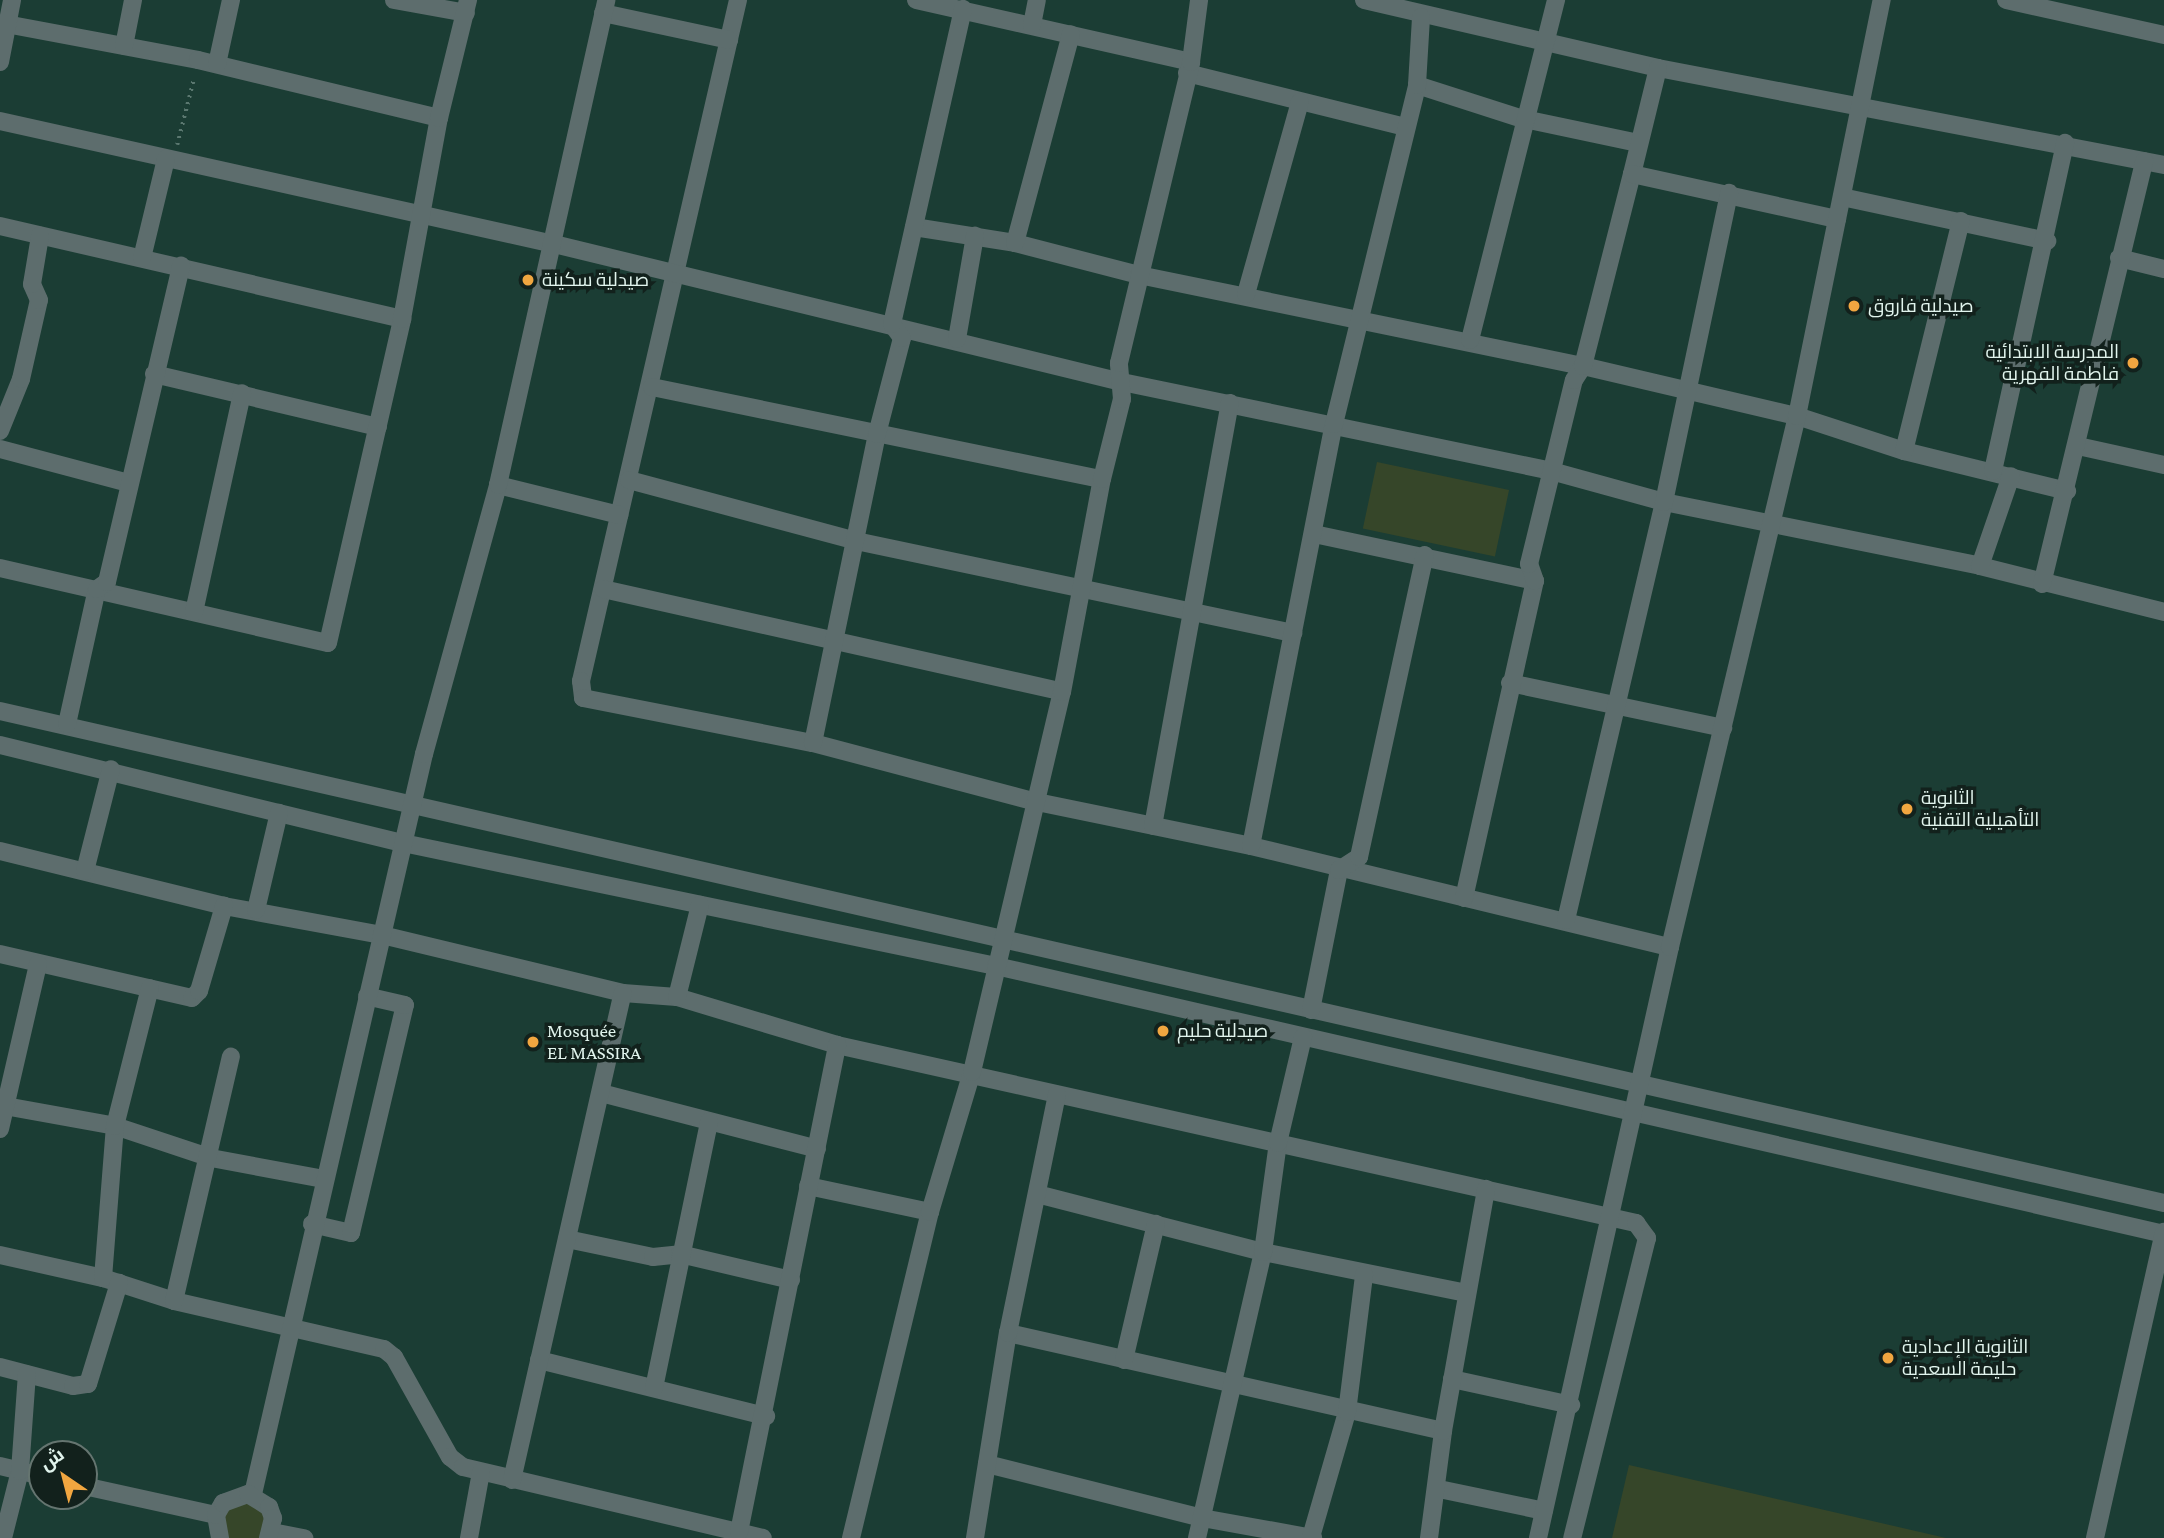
<!DOCTYPE html>
<meta charset="utf-8">
<style>
body{margin:0}
#map{position:relative;width:2164px;height:1538px;overflow:hidden;background:#1b3d34;font-family:"Crimson Pro",Cairo,serif}
div>[style]{position:absolute}
.green>*{inset:0;background:#364629;transform-origin:0 0}
.path>*{height:3.5px;margin-top:-1.75px;transform-origin:0;background:repeating-linear-gradient(90deg,#5b7870 0 2px,transparent 0 7px)}
.minor>*{height:18px;margin:-9px;padding:0 9px;transform-origin:9px;border-radius:9px;background:#5d6d6d}
.dots>*{width:19px;height:19px;translate:-50% -50%;box-sizing:border-box;border:4px solid #12211c;border-radius:50%}
span{translate:-50% -50%;white-space:nowrap;text-align:center;line-height:1.15;-webkit-text-stroke:7px #12211c;paint-order:stroke}
.poi-label{font-size:19px;color:#e1f4ed}
.left{translate:0 -50%;text-align:left}
.right{translate:-100% -50%;text-align:right}
.north{position:absolute;left:28px;top:1440px;width:70px;height:70px;box-sizing:border-box;background:#12211c;border:2px solid #657570;border-radius:50%;rotate:325deg;font-size:19px;font-weight:700;line-height:28px;text-align:center;color:#e1f4ed}
.north::after{content:'';display:block;margin:auto;width:24px;height:32px;background:#f1a640;clip-path:polygon(50% 0,100% 100%,50% 72%,0 100%)}
</style>
<div id="map">
<div class="green">
<div style="left:1377px;top:462px;width:135px;height:68px;rotate:12deg"></div>
<div style="clip-path:polygon(1629px 1465px,1855px 1517px,1946px 1538px,1612px 1538px)"></div>
<div style="clip-path:polygon(239px 1499px,268px 1514px,263px 1538px,226px 1538px,222px 1514px)"></div>
</div>
<div class="path">
<div style="left:177px;top:145px;width:69px;rotate:-75.8deg"></div>
</div>
<div class="minor">
<div style="left:394px;top:0;width:73px;rotate:10.2deg"></div>
<div style="left:738px;top:0;width:699px;rotate:102.98deg"></div>
<div style="left:581px;top:681px;width:17px;rotate:83deg"></div>
<div style="left:583px;top:698px;width:234px;rotate:11.1deg"></div>
<div style="left:813px;top:743px;width:232px;rotate:14.8deg"></div>
<div style="left:1037px;top:802px;width:218px;rotate:11.6deg"></div>
<div style="left:1251px;top:846px;width:431px;rotate:13.6deg"></div>
<div style="left:916px;top:0;width:282px;rotate:12.7deg"></div>
<div style="left:1364px;top:0;width:302px;rotate:13deg"></div>
<div style="left:1658px;top:68px;width:515px;rotate:10.85deg"></div>
<div style="left:2006px;top:0;width:162px;rotate:12.5deg"></div>
<div style="left:603px;top:13px;width:129px;rotate:12.1deg"></div>
<div style="left:6px;top:24px;width:195px;rotate:10.6deg"></div>
<div style="left:198px;top:60px;width:248px;rotate:13.5deg"></div>
<div style="left:1032px;top:25px;width:25px;rotate:-79deg"></div>
<div style="left:124px;top:46px;width:47px;rotate:-78.9deg"></div>
<div style="left:0;top:62px;width:63px;rotate:-79deg"></div>
<div style="left:217px;top:64px;width:66px;rotate:-77.7deg"></div>
<div style="left:1187px;top:73px;width:225px;rotate:13.9deg"></div>
<div style="left:1417px;top:85px;width:114px;rotate:17.8deg"></div>
<div style="left:1529px;top:120px;width:111px;rotate:11.9deg"></div>
<div style="left:0;top:121px;width:567px;rotate:12.52deg"></div>
<div style="left:554px;top:244px;width:585px;rotate:13.66deg"></div>
<div style="left:1122px;top:382px;width:442px;rotate:11.7deg"></div>
<div style="left:1555px;top:472px;width:113px;rotate:15.4deg"></div>
<div style="left:1664px;top:502px;width:322px;rotate:11.4deg"></div>
<div style="left:1980px;top:566px;width:190px;rotate:14deg"></div>
<div style="left:1632px;top:174px;width:109px;rotate:-76.2deg"></div>
<div style="left:1842px;top:197px;width:210px;rotate:12.1deg"></div>
<div style="left:0;top:226px;width:413px;rotate:13deg"></div>
<div style="left:914px;top:227px;width:102px;rotate:9deg"></div>
<div style="left:1015px;top:243px;width:128px;rotate:14.5deg"></div>
<div style="left:1139px;top:275px;width:453px;rotate:11.6deg"></div>
<div style="left:1583px;top:366px;width:220px;rotate:13.2deg"></div>
<div style="left:1797px;top:416px;width:113px;rotate:18.1deg"></div>
<div style="left:1904px;top:451px;width:168px;rotate:13.8deg"></div>
<div style="left:1015px;top:243px;width:216px;rotate:-75deg"></div>
<div style="left:142px;top:258px;width:102px;rotate:-76.4deg"></div>
<div style="left:2119px;top:258px;width:46px;rotate:13.7deg"></div>
<div style="left:1246px;top:294px;width:199px;rotate:-74.3deg"></div>
<div style="left:957px;top:339px;width:105px;rotate:-80.1deg"></div>
<div style="left:1470px;top:340px;width:351px;rotate:-75.8deg"></div>
<div style="left:154px;top:374px;width:230px;rotate:13.3deg"></div>
<div style="left:652px;top:387px;width:459px;rotate:11.6deg"></div>
<div style="left:0;top:431px;width:56px;rotate:-68deg"></div>
<div style="left:21px;top:379px;width:81px;rotate:-77.2deg"></div>
<div style="left:39px;top:300px;width:17px;rotate:-114deg"></div>
<div style="left:32px;top:284px;width:49px;rotate:-80.5deg"></div>
<div style="left:2078px;top:446px;width:88px;rotate:12.5deg"></div>
<div style="left:0;top:449px;width:133px;rotate:14.8deg"></div>
<div style="left:1904px;top:451px;width:237px;rotate:-76.1deg"></div>
<div style="left:1993px;top:471px;width:336px;rotate:-77.6deg"></div>
<div style="left:629px;top:480px;width:235px;rotate:15deg"></div>
<div style="left:856px;top:541px;width:447px;rotate:11.9deg"></div>
<div style="left:498px;top:485px;width:125px;rotate:13.9deg"></div>
<div style="left:1314px;top:534px;width:226px;rotate:12deg"></div>
<div style="left:1980px;top:566px;width:95px;rotate:-71deg"></div>
<div style="left:0;top:568px;width:336px;rotate:12.9deg"></div>
<div style="left:328px;top:643px;width:332px;rotate:-77.1deg"></div>
<div style="left:402px;top:319px;width:204px;rotate:-79.6deg"></div>
<div style="left:439px;top:118px;width:122px;rotate:-76.2deg"></div>
<div style="left:2042px;top:584px;width:435px;rotate:-76.4deg"></div>
<div style="left:603px;top:589px;width:470px;rotate:12.6deg"></div>
<div style="left:194px;top:612px;width:224px;rotate:-77.6deg"></div>
<div style="left:1510px;top:683px;width:218px;rotate:11.9deg"></div>
<div style="left:0;top:711px;width:2219px;rotate:12.81deg"></div>
<div style="left:67px;top:724px;width:138px;rotate:-77.5deg"></div>
<div style="left:97px;top:589px;width:12px;rotate:-35deg"></div>
<div style="left:107px;top:582px;width:325px;rotate:-76.8deg"></div>
<div style="left:813px;top:743px;width:316px;rotate:-78.3deg"></div>
<div style="left:877px;top:434px;width:99px;rotate:-75.4deg"></div>
<div style="left:902px;top:338px;width:17px;rotate:-126deg"></div>
<div style="left:892px;top:324px;width:323px;rotate:-77.3deg"></div>
<div style="left:0;top:745px;width:415px;rotate:13.7deg"></div>
<div style="left:403px;top:843px;width:606px;rotate:11.72deg"></div>
<div style="left:996px;top:966px;width:1198px;rotate:12.92deg"></div>
<div style="left:1153px;top:826px;width:430px;rotate:-79.7deg"></div>
<div style="left:1251px;top:846px;width:430px;rotate:-78.9deg"></div>
<div style="left:1334px;top:424px;width:349px;rotate:-76.2deg"></div>
<div style="left:1417px;top:85px;width:68px;rotate:-86.6deg"></div>
<div style="left:0;top:851px;width:231px;rotate:13.8deg"></div>
<div style="left:224px;top:906px;width:161px;rotate:10.4deg"></div>
<div style="left:382px;top:935px;width:248px;rotate:13.5deg"></div>
<div style="left:623px;top:993px;width:54px;rotate:4.2deg"></div>
<div style="left:677px;top:997px;width:167px;rotate:16.7deg"></div>
<div style="left:837px;top:1045px;width:819px;rotate:12.56deg"></div>
<div style="left:1636px;top:1223px;width:19px;rotate:54deg"></div>
<div style="left:1647px;top:1238px;width:309px;rotate:104deg"></div>
<div style="left:85px;top:871px;width:105px;rotate:-75.7deg"></div>
<div style="left:1464px;top:898px;width:325px;rotate:-77.4deg"></div>
<div style="left:1535px;top:581px;width:18px;rotate:-109deg"></div>
<div style="left:1529px;top:564px;width:189px;rotate:-76.3deg"></div>
<div style="left:1574px;top:380px;width:17px;rotate:-57deg"></div>
<div style="left:1583px;top:366px;width:198px;rotate:-75.7deg"></div>
<div style="left:1632px;top:174px;width:210px;rotate:12.4deg"></div>
<div style="left:256px;top:910px;width:100px;rotate:-76.7deg"></div>
<div style="left:1566px;top:920px;width:429px;rotate:-76.8deg"></div>
<div style="left:1664px;top:502px;width:316px;rotate:-78.1deg"></div>
<div style="left:0;top:954px;width:197px;rotate:12.9deg"></div>
<div style="left:192px;top:998px;width:10px;rotate:-45deg"></div>
<div style="left:199px;top:991px;width:89px;rotate:-73.6deg"></div>
<div style="left:677px;top:997px;width:95px;rotate:-76deg"></div>
<div style="left:1311px;top:1010px;width:143px;rotate:-78.7deg"></div>
<div style="left:1339px;top:870px;width:24px;rotate:-33deg"></div>
<div style="left:1359px;top:857px;width:309px;rotate:-77.7deg"></div>
<div style="left:601px;top:1093px;width:223px;rotate:14.5deg"></div>
<div style="left:0;top:1105px;width:117px;rotate:10.3deg"></div>
<div style="left:115px;top:1126px;width:101px;rotate:18.4deg"></div>
<div style="left:211px;top:1158px;width:114px;rotate:10.6deg"></div>
<div style="left:0;top:1129px;width:169px;rotate:-77deg"></div>
<div style="left:808px;top:1186px;width:125px;rotate:12deg"></div>
<div style="left:1037px;top:1194px;width:233px;rotate:14.4deg"></div>
<div style="left:1263px;top:1252px;width:207px;rotate:11.4deg"></div>
<div style="left:312px;top:1224px;width:40px;rotate:13deg"></div>
<div style="left:351px;top:1233px;width:234px;rotate:-76.7deg"></div>
<div style="left:405px;top:1005px;width:39px;rotate:-167deg"></div>
<div style="left:567px;top:1239px;width:88px;rotate:11.8deg"></div>
<div style="left:653px;top:1257px;width:27px;rotate:-6deg"></div>
<div style="left:680px;top:1254px;width:114px;rotate:13.2deg"></div>
<div style="left:0;top:1255px;width:106px;rotate:12.6deg"></div>
<div style="left:103px;top:1278px;width:75px;rotate:17.9deg"></div>
<div style="left:174px;top:1301px;width:215px;rotate:12.9deg"></div>
<div style="left:384px;top:1349px;width:13px;rotate:39deg"></div>
<div style="left:394px;top:1357px;width:115px;rotate:60.8deg"></div>
<div style="left:450px;top:1457px;width:16px;rotate:38deg"></div>
<div style="left:463px;top:1467px;width:308px;rotate:13.3deg"></div>
<div style="left:103px;top:1278px;width:152px;rotate:-85.5deg"></div>
<div style="left:115px;top:1126px;width:142px;rotate:-75.8deg"></div>
<div style="left:174px;top:1301px;width:251px;rotate:-76.9deg"></div>
<div style="left:1008px;top:1333px;width:446px;rotate:12.7deg"></div>
<div style="left:539px;top:1360px;width:234px;rotate:13.9deg"></div>
<div style="left:1124px;top:1360px;width:140px;rotate:-76.8deg"></div>
<div style="left:0;top:1367px;width:75px;rotate:14.6deg"></div>
<div style="left:73px;top:1386px;width:15px;rotate:-8deg"></div>
<div style="left:88px;top:1384px;width:106px;rotate:-72.9deg"></div>
<div style="left:1452px;top:1379px;width:122px;rotate:12.3deg"></div>
<div style="left:654px;top:1388px;width:272px;rotate:-78.3deg"></div>
<div style="left:987px;top:1464px;width:222px;rotate:14.1deg"></div>
<div style="left:1202px;top:1518px;width:113px;rotate:10.2deg"></div>
<div style="left:0;top:1466px;width:43px;rotate:13.4deg"></div>
<div style="left:512px;top:1480px;width:499px;rotate:-77.2deg"></div>
<div style="left:84px;top:1486px;width:135px;rotate:12.4deg"></div>
<div style="left:1439px;top:1489px;width:107px;rotate:11.8deg"></div>
<div style="left:253px;top:1494px;width:760px;rotate:-76.99deg"></div>
<div style="left:424px;top:754px;width:279px;rotate:-74.6deg"></div>
<div style="left:498px;top:485px;width:497px;rotate:-77.4deg"></div>
<div style="left:272px;top:1532px;width:33px;rotate:11deg"></div>
<div style="left:739px;top:1532px;width:497px;rotate:-78.6deg"></div>
<div style="left:1311px;top:1537px;width:130px;rotate:-73.9deg"></div>
<div style="left:1347px;top:1412px;width:138px;rotate:-82.9deg"></div>
<div style="left:3px;top:1538px;width:69px;rotate:-75.8deg"></div>
<div style="left:20px;top:1471px;width:97px;rotate:-85.9deg"></div>
<div style="left:220px;top:1538px;width:23px;rotate:-100deg"></div>
<div style="left:216px;top:1515px;width:14px;rotate:-60deg"></div>
<div style="left:223px;top:1503px;width:27px;rotate:-20deg"></div>
<div style="left:248px;top:1494px;width:25px;rotate:32deg"></div>
<div style="left:269px;top:1507px;width:12px;rotate:70deg"></div>
<div style="left:273px;top:1518px;width:21px;rotate:104deg"></div>
<div style="left:469px;top:1538px;width:67px;rotate:-79.7deg"></div>
<div style="left:851px;top:1538px;width:335px;rotate:-76.4deg"></div>
<div style="left:930px;top:1212px;width:146px;rotate:-73.3deg"></div>
<div style="left:972px;top:1072px;width:391px;rotate:-76.7deg"></div>
<div style="left:1062px;top:692px;width:217px;rotate:-79.4deg"></div>
<div style="left:1102px;top:479px;width:82px;rotate:-76deg"></div>
<div style="left:1122px;top:399px;width:36px;rotate:-95deg"></div>
<div style="left:1119px;top:363px;width:309px;rotate:-76.5deg"></div>
<div style="left:1191px;top:62px;width:63px;rotate:-82.6deg"></div>
<div style="left:975px;top:1538px;width:208px;rotate:-80.9deg"></div>
<div style="left:1008px;top:1333px;width:243px;rotate:-78.4deg"></div>
<div style="left:1197px;top:1538px;width:294px;rotate:-77deg"></div>
<div style="left:1263px;top:1252px;width:110px;rotate:-82.2deg"></div>
<div style="left:1278px;top:1143px;width:109px;rotate:-76.7deg"></div>
<div style="left:1429px;top:1538px;width:108px;rotate:-82.5deg"></div>
<div style="left:1443px;top:1431px;width:246px;rotate:-79.9deg"></div>
<div style="left:1538px;top:1538px;width:606px;rotate:-77.41deg"></div>
<div style="left:1670px;top:947px;width:546px;rotate:-76.55deg"></div>
<div style="left:1797px;top:416px;width:425px;rotate:-78.5deg"></div>
<div style="left:2095px;top:1538px;width:314px;rotate:-77.3deg"></div>
</div>
<div class="dots">
<div style="left:528px;top:280px;background:#f1a640"></div>
<div style="left:1854px;top:306px;background:#f1a640"></div>
<div style="left:2133px;top:363px;background:#f1a640"></div>
<div style="left:1907px;top:809px;background:#f1a640"></div>
<div style="left:1163px;top:1031px;background:#f1a640"></div>
<div style="left:533px;top:1042px;background:#f1a640"></div>
<div style="left:1888px;top:1358px;background:#f1a640"></div>
</div>
<div class="poi-label">
<span class="left" style="left:542px;top:280px">صيدلية سكينة</span>
<span class="left" style="left:1868px;top:306px">صيدلية فاروق</span>
<span class="right" style="left:2119px;top:363px">المدرسة الابتدائية<br>فاطمة الفهرية</span>
<span class="left" style="left:1921px;top:809px">الثانوية<br>التأهيلية التقنية</span>
<span class="left" style="left:547px;top:1042px">Mosquée<br>EL MASSIRA</span>
<span class="left" style="left:1177px;top:1031px">صيدلية حليم</span>
<span class="left" style="left:1902px;top:1358px">الثانوية الإعدادية<br>حليمة السعدية</span>
</div>
<div class="north">ش</div>
</div>
